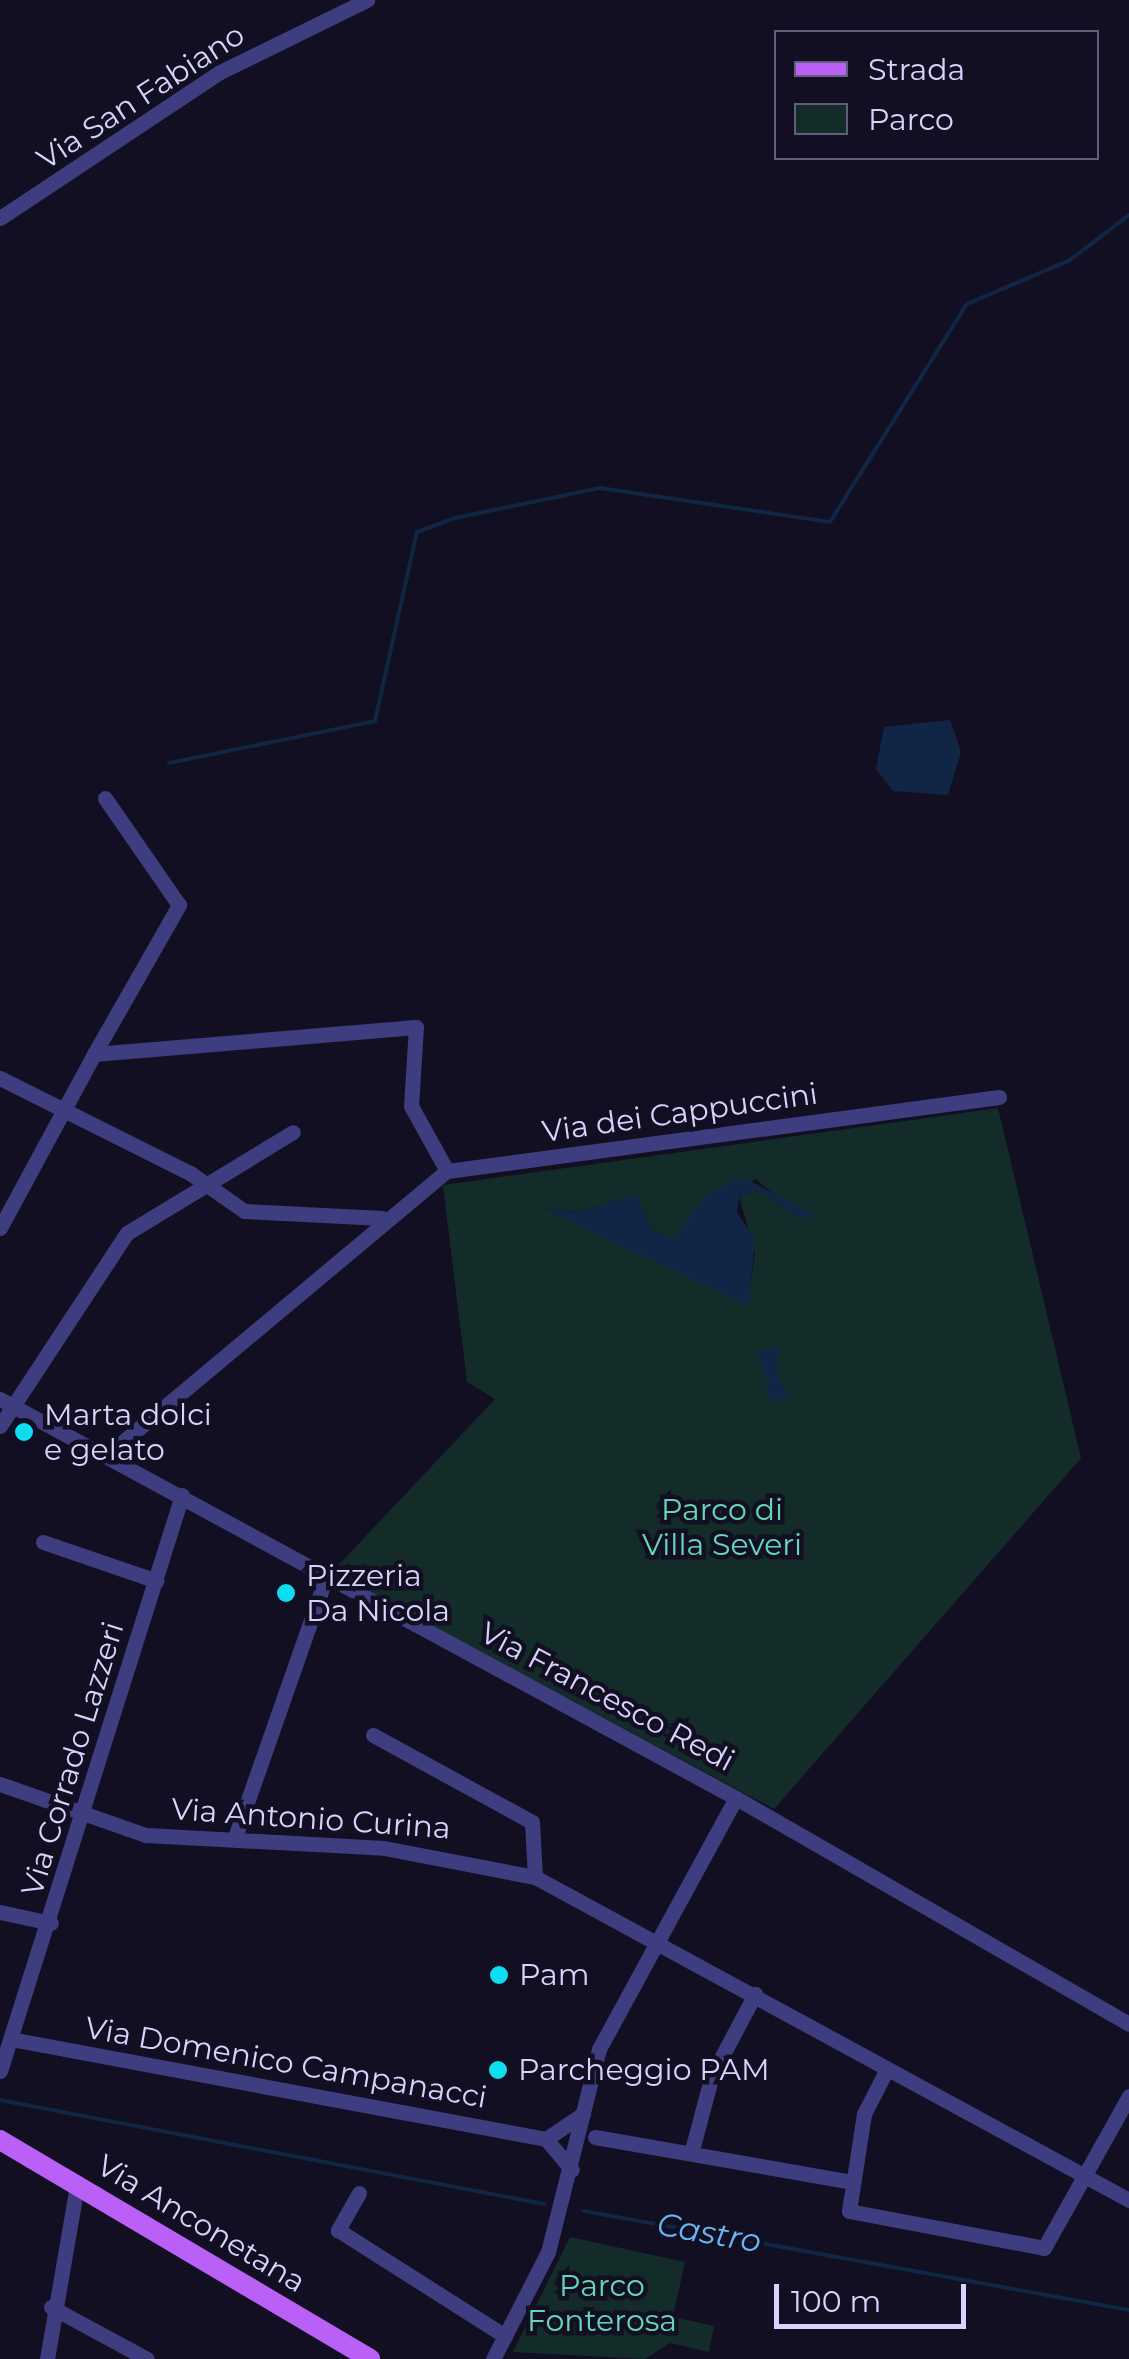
<!DOCTYPE html>
<style>
body{margin:0}
#map{position:relative;width:1129px;height:2359px;overflow:hidden;background:#120f22;font-family:Montserrat,sans-serif}
div>[style]{position:absolute}
.green>*{inset:0;background:#132c2a}
.water>*{inset:0;background:#112645}
.stream>*{height:4px;margin:-2px;padding:0 2px;transform-origin:2px;border-radius:2px;background:#112645}
.minor>*{height:15px;margin:-7.5px;padding:0 7.5px;transform-origin:7.5px;border-radius:7.5px;background:#3e3d7f}
.major>*{height:20px;margin:-10px;padding:0 10px;transform-origin:10px;border-radius:10px;background:#ba60f6}
.dots>*{width:28px;height:28px;translate:-50% -50%;box-sizing:border-box;border:5px solid #120f22;border-radius:50%}
span{translate:-50% -50%;white-space:nowrap;text-align:center;line-height:1.15;-webkit-text-stroke:9px #120f22;paint-order:stroke}
.street-label{font-size:30px;color:#d7d3fd}
.poi-label{font-size:30px;color:#d7d3fd}
.left{translate:0 -50%;text-align:left}
.park-label{font-size:30px;color:#63d8b8}
.water-label{font-size:32px;color:#67b8f6;font-style:italic}
.legend{position:absolute;left:774px;top:30px;width:325px;height:130px;box-sizing:border-box;background:#120f22;border:2px solid #615d7a;margin:0;padding:12px 18px;list-style:none;font-size:30px;color:#d7d3fd}
.legend li{display:flex;align-items:center;gap:20px;height:50px}
.legend b{width:50px;border:2px solid #615d7a}
.scale{position:absolute;left:774px;top:2284px;width:192px;height:45px;box-sizing:border-box;border:5px solid #d7d3fd;border-top:0;padding-left:12px;font-size:30px;line-height:35px;white-space:nowrap;color:#d7d3fd;-webkit-text-stroke:8px #120f22;paint-order:stroke}
</style>
<div id="map">
<div class="green">
<div style="clip-path:polygon(evenodd,998px 1108px,1081px 1458px,774px 1809px,332px 1572px,495px 1399px,467px 1382px,443px 1185px,998px 1108px,756px 1179px,793px 1211px,818px 1217px,797px 1217px,760px 1190px,739px 1197px,755px 1252px,748px 1305px,546px 1209px,579px 1212px,634px 1195px,654px 1232px,674px 1238px,756px 1179px)"></div>
<div style="clip-path:polygon(570px 2237px,685px 2262px,673px 2317px,714px 2326px,709px 2352px,670px 2343px,645px 2359px,513px 2352px)"></div>
</div>
<div class="water">
<div style="clip-path:polygon(950px 720px,961px 752px,948px 795px,893px 791px,876px 769px,884px 727px)"></div>
<div style="clip-path:polygon(742px 1177px,819px 1217px,797px 1217px,760px 1190px,739px 1197px,737px 1213px,755px 1239px,749px 1306px,544px 1209px,579px 1212px,634px 1195px,654px 1232px,674px 1238px,709px 1193px)"></div>
<div style="clip-path:polygon(780px 1347px,776px 1373px,790px 1396px,771px 1401px,765px 1380px,774px 1377px,764px 1374px,758px 1351px)"></div>
</div>
<div class="stream">
<div style="left:169px;top:763px;width:210px;rotate:-11.5deg"></div>
<div style="left:375px;top:721px;width:194px;rotate:-77.5deg"></div>
<div style="left:417px;top:532px;width:40px;rotate:-20.2deg"></div>
<div style="left:455px;top:518px;width:148px;rotate:-11.7deg"></div>
<div style="left:600px;top:488px;width:232px;rotate:8.4deg"></div>
<div style="left:830px;top:522px;width:257px;rotate:-57.9deg"></div>
<div style="left:967px;top:304px;width:112px;rotate:-23.1deg"></div>
<div style="left:1070px;top:260px;width:74px;rotate:-37.3deg"></div>
<div style="left:0;top:2100px;width:554px;rotate:10.82deg"></div>
<div style="left:584px;top:2211px;width:554px;rotate:10.3deg"></div>
</div>
<div class="minor">
<div style="left:0;top:218px;width:264px;rotate:-33.6deg"></div>
<div style="left:220px;top:72px;width:164px;rotate:-26.1deg"></div>
<div style="left:94px;top:1054px;width:172px;rotate:-60.3deg"></div>
<div style="left:179px;top:905px;width:130px;rotate:-124.7deg"></div>
<div style="left:0;top:1078px;width:212px;rotate:26.6deg"></div>
<div style="left:190px;top:1173px;width:66px;rotate:35.1deg"></div>
<div style="left:244px;top:1211px;width:138px;rotate:2.9deg"></div>
<div style="left:0;top:1228px;width:198px;rotate:-61.6deg"></div>
<div style="left:94px;top:1054px;width:323px;rotate:-4.8deg"></div>
<div style="left:416px;top:1027px;width:79px;rotate:93.6deg"></div>
<div style="left:411px;top:1106px;width:74px;rotate:61deg"></div>
<div style="left:0;top:1399px;width:837px;rotate:28.46deg"></div>
<div style="left:736px;top:1798px;width:453px;rotate:29.9deg"></div>
<div style="left:0;top:1426px;width:231px;rotate:-56.7deg"></div>
<div style="left:127px;top:1233px;width:194px;rotate:-31.3deg"></div>
<div style="left:107px;top:1455px;width:443px;rotate:-39.9deg"></div>
<div style="left:447px;top:1171px;width:557px;rotate:-7.64deg"></div>
<div style="left:43px;top:1542px;width:120px;rotate:18.9deg"></div>
<div style="left:373px;top:1735px;width:181px;rotate:28.7deg"></div>
<div style="left:532px;top:1822px;width:55px;rotate:86.9deg"></div>
<div style="left:0;top:1784px;width:155px;rotate:19.3deg"></div>
<div style="left:146px;top:1835px;width:238px;rotate:3.1deg"></div>
<div style="left:384px;top:1848px;width:154px;rotate:10.9deg"></div>
<div style="left:535px;top:1877px;width:676px;rotate:28.54deg"></div>
<div style="left:235px;top:1837px;width:275px;rotate:-70.7deg"></div>
<div style="left:0;top:1912px;width:52px;rotate:12.2deg"></div>
<div style="left:16px;top:2040px;width:539px;rotate:10.58deg"></div>
<div style="left:546px;top:2139px;width:40px;rotate:50deg"></div>
<div style="left:887px;top:2069px;width:51px;rotate:117.1deg"></div>
<div style="left:864px;top:2114px;width:98px;rotate:98.8deg"></div>
<div style="left:849px;top:2211px;width:198px;rotate:10.7deg"></div>
<div style="left:1044px;top:2248px;width:174px;rotate:-60.8deg"></div>
<div style="left:0;top:2071px;width:604px;rotate:-72.46deg"></div>
<div style="left:595px;top:2137px;width:262px;rotate:9.9deg"></div>
<div style="left:546px;top:2139px;width:45px;rotate:-34deg"></div>
<div style="left:692px;top:2150px;width:78px;rotate:-75.1deg"></div>
<div style="left:712px;top:2075px;width:92px;rotate:-62deg"></div>
<div style="left:359px;top:2193px;width:43px;rotate:119.6deg"></div>
<div style="left:338px;top:2230px;width:198px;rotate:32.4deg"></div>
<div style="left:51px;top:2307px;width:109px;rotate:28.4deg"></div>
<div style="left:47px;top:2359px;width:177px;rotate:-80.2deg"></div>
<div style="left:493px;top:2359px;width:120px;rotate:-62.8deg"></div>
<div style="left:548px;top:2252px;width:209px;rotate:-75.9deg"></div>
<div style="left:599px;top:2049px;width:286px;rotate:-61.4deg"></div>
</div>
<div class="major">
<div style="left:0;top:2140px;width:430px;rotate:30.6deg"></div>
</div>
<div class="dots">
<div style="left:24px;top:1432px;background:#0dddee"></div>
<div style="left:286px;top:1593px;background:#0dddee"></div>
<div style="left:499px;top:1975px;background:#0dddee"></div>
<div style="left:498px;top:2070px;background:#0dddee"></div>
</div>
<div class="street-label">
<span style="left:141px;top:97px;rotate:-33deg">Via San Fabiano</span>
<span style="left:680px;top:1113px;rotate:-8deg">Via dei Cappuccini</span>
<span style="left:607px;top:1697px;rotate:28deg">Via Francesco Redi</span>
<span style="left:73px;top:1759px;rotate:-73deg">Via Corrado Lazzeri</span>
<span style="left:311px;top:1819px;rotate:4deg">Via Antonio Curina</span>
<span style="left:286px;top:2063px;rotate:10deg">Via Domenico Campanacci</span>
<span style="left:201px;top:2224px;rotate:31deg">Via Anconetana</span>
</div>
<div class="poi-label">
<span class="left" style="left:44px;top:1432px">Marta dolci<br>e gelato</span>
<span class="left" style="left:306px;top:1593px">Pizzeria<br>Da Nicola</span>
<span class="left" style="left:519px;top:1975px">Pam</span>
<span class="left" style="left:518px;top:2070px">Parcheggio PAM</span>
</div>
<div class="park-label">
<span style="left:722px;top:1527px">Parco di<br>Villa Severi</span>
<span style="left:602px;top:2303px">Parco<br>Fonterosa</span>
</div>
<div class="water-label">
<span style="left:709px;top:2233px;rotate:10deg">Castro</span>
</div>
<ul class="legend">
<li><b style="height:12px;background:#ba60f6"></b>Strada</li>
<li><b style="height:28px;background:#132c2a"></b>Parco</li>
</ul>
<div class="scale">100 m</div>
</div>
